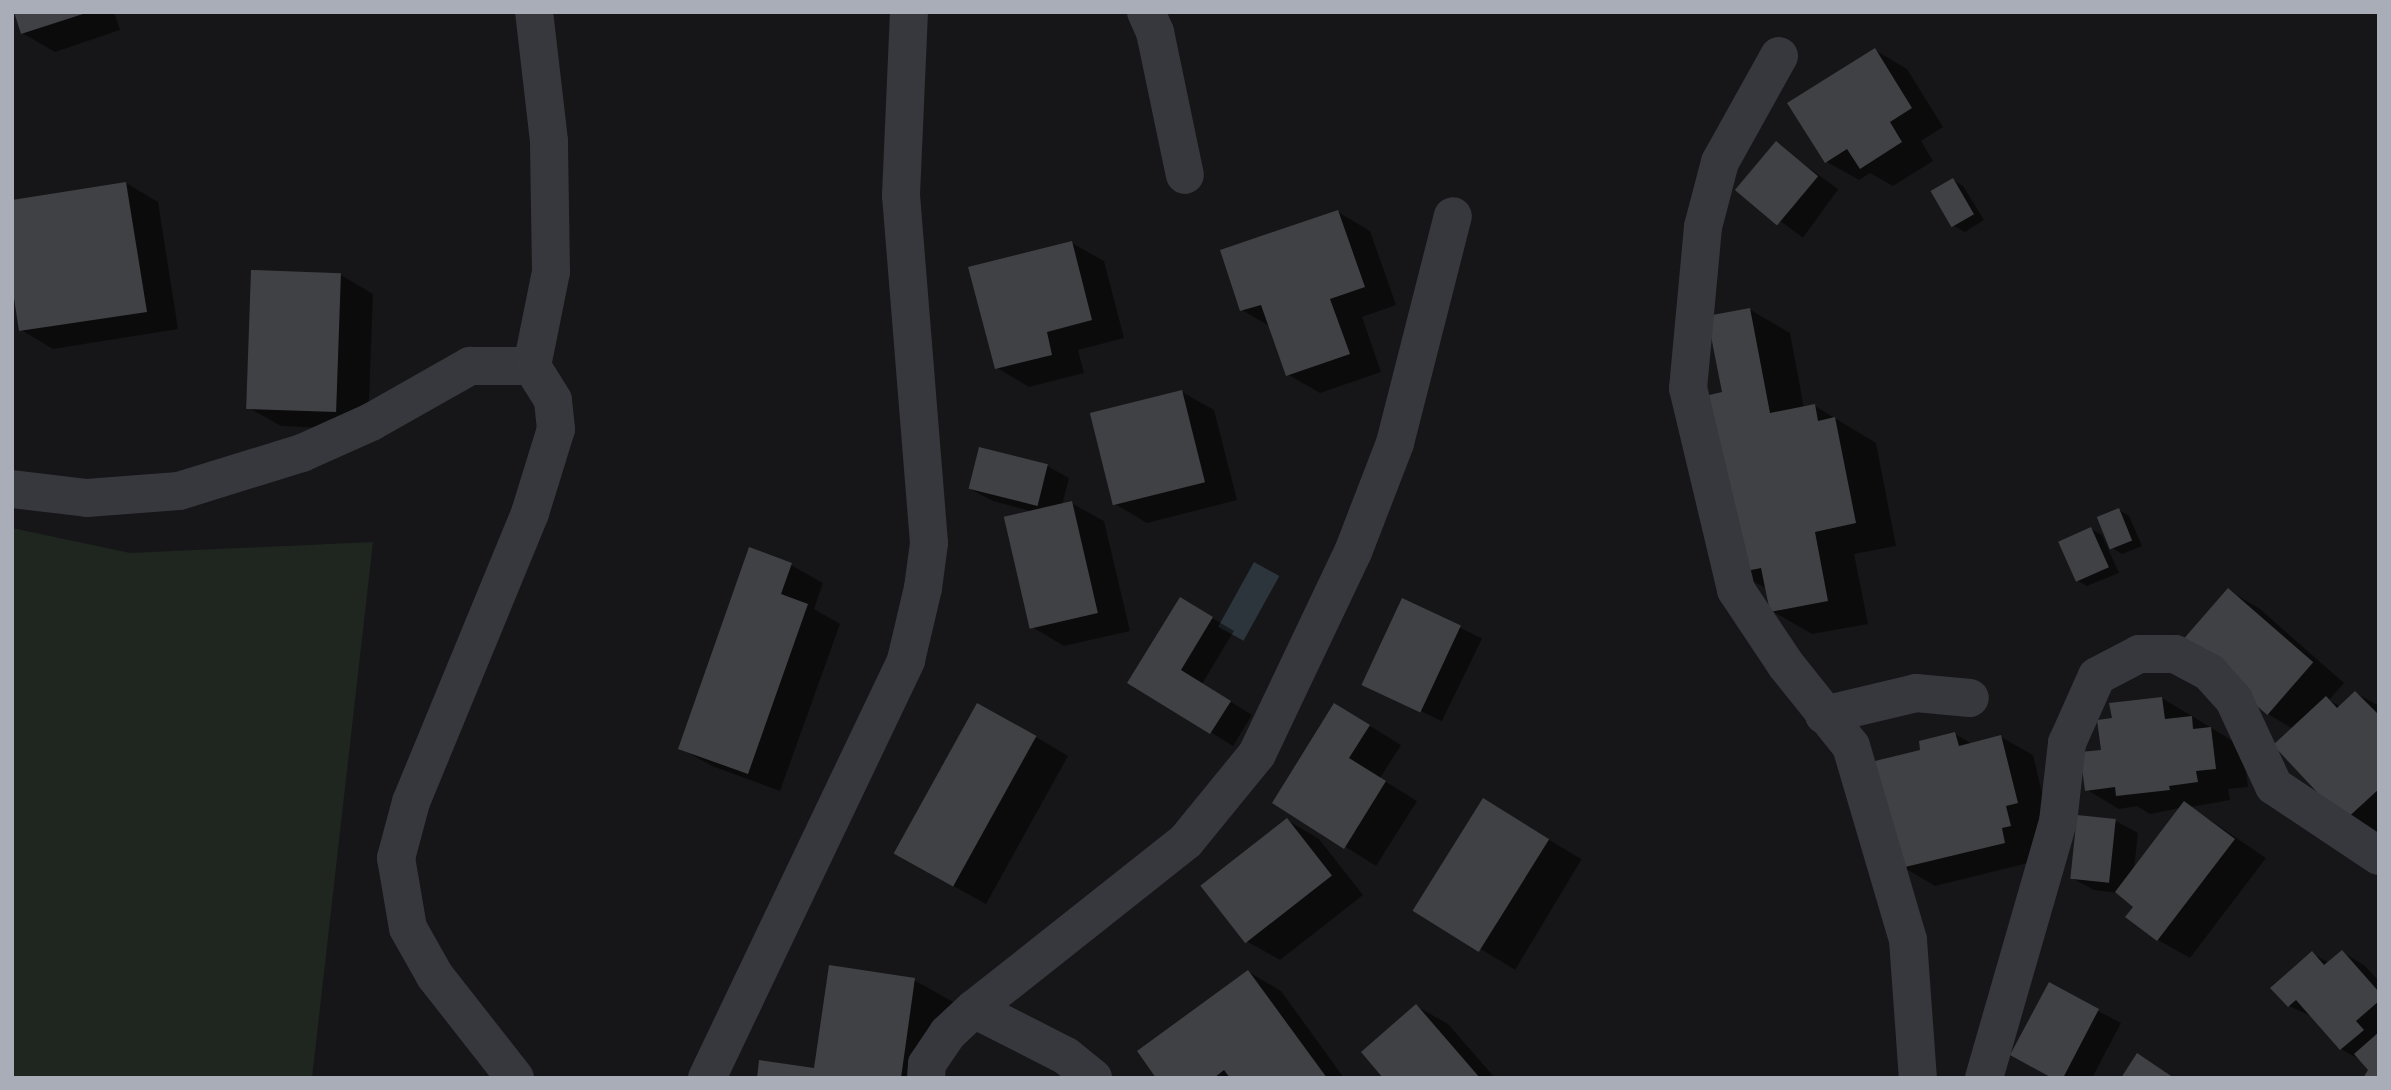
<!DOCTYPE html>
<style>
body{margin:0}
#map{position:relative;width:2391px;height:1090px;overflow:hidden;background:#161618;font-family:"Work Sans",sans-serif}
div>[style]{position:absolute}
.green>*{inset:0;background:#1e261f}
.water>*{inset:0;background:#2c353c;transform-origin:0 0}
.shadow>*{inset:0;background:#0007;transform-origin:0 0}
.building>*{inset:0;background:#404145;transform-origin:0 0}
.minor>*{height:38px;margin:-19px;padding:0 19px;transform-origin:19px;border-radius:19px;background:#37383d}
span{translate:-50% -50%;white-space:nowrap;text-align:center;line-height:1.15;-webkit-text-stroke:7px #111113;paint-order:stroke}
.frame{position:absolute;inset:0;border:14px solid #a8adb8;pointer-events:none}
</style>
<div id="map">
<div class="green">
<div style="clip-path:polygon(12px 528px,130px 553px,373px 542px,312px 1078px,12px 1078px)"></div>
</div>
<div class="water">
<div style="left:1254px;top:562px;width:29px;height:74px;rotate:29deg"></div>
</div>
<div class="shadow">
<div style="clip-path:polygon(16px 12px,114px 12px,120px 30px,55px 52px,22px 33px)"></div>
<div style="clip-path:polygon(1875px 50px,1907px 69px,1943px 127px,1921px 141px,1933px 161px,1893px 186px,1870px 173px,1859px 180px,1827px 162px)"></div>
<div style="left:1776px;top:144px;width:77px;height:60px;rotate:36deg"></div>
<div style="clip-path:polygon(1953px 180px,1963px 186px,1984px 220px,1965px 232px,1954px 226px)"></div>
<div style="clip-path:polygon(126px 183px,158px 202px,178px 329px,53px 349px,21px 330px)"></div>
<div style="clip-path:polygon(1338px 212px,1370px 231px,1396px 305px,1362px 317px,1381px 372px,1320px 393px,1287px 374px,1271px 327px,1242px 310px)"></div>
<div style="clip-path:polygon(1072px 243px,1104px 261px,1124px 338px,1078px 350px,1084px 373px,1029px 387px,997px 368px)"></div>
<div style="clip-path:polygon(341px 275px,373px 294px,368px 430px,281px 426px,249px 408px)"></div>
<div style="clip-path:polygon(1749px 309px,1790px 333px,1804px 408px,1815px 406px,1876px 443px,1896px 546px,1854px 554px,1868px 624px,1812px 634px,1772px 611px,1767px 589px,1737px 572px,1724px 394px)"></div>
<div style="clip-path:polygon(1182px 392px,1214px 410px,1237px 500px,1147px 523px,1115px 504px)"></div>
<div style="clip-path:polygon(1047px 466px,1069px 478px,1062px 505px,1071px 503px,1104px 521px,1130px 631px,1064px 646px,1032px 627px,1034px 512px,993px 501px,970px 489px)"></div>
<div style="clip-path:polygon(2119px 510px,2129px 516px,2142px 546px,2122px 554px,2112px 548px)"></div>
<div style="clip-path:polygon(2091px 529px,2102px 535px,2119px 573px,2087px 586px,2076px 580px)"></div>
<div style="clip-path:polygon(791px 565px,823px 583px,814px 609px,840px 624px,780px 791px,712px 766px,680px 748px)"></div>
<div style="clip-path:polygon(2228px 590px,2260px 609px,2344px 683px,2329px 700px,2341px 707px,2356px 693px,2379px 706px,2379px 837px,2345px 820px,2293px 729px,2268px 714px)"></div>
<div style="clip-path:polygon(1180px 599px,1234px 631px,1202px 684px,1252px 715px,1233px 746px,1129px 682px)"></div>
<div style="left:1403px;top:600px;width:88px;height:92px;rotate:26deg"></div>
<div style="clip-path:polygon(2162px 698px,2243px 747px,2248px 787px,2228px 789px,2230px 800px,2191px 807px,2266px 858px,2190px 958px,2158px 940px,2136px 906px,2119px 893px,2094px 890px,2072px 878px,2116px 821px,2138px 833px,2134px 869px,2180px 808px,2150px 814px,2137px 806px,2119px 809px,2087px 790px,2114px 720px)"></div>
<div style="clip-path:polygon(1367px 724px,1401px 745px,1380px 778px,1417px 801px,1376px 866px,1274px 802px)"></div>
<div style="clip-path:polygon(1955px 734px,1972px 744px,2001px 737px,2033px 755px,2049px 821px,2037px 824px,2043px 844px,2036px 861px,1935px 886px,1903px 867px,1922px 751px)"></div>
<div style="clip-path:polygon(1036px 737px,1068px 756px,986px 904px,928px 872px)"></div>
<div style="left:1483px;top:800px;width:115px;height:129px;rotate:31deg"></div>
<div style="clip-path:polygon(1287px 820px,1319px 839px,1363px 895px,1280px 960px,1248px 942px,1204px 886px)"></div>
<div style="clip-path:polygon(2342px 952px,2364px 965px,2379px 981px,2379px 1078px,2366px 1078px,2371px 1070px,2364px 1062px,2341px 1049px,2313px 1017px,2289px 1006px,2312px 953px,2329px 963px)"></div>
<div style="clip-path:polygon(1249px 972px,1281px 991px,1344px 1078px,1158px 1078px)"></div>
<div style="clip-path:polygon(914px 980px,955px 1003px,944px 1078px,759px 1078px,816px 1070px)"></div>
<div style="clip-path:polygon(2049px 985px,2121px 1023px,2092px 1078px,2054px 1078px)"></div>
<div style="clip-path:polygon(1416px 1006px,1448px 1024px,1495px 1078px,1385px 1078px)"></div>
</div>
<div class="building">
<div style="clip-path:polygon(14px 12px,86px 12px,86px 13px,21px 34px)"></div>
<div style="clip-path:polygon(1875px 48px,1912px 108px,1890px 122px,1902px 142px,1860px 169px,1847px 149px,1825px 163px,1787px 103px)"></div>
<div style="left:1776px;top:141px;width:55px;height:64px;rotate:40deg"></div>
<div style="left:1953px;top:178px;width:42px;height:26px;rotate:60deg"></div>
<div style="clip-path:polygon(126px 182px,147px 312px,19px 331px,12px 285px,12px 200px)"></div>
<div style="clip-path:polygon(1338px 210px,1365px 287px,1330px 299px,1350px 354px,1286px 376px,1261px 305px,1240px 311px,1220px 250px)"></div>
<div style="clip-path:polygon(1072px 241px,1092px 320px,1047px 332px,1052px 355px,995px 369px,968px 267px)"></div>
<div style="left:251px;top:270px;width:90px;height:139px;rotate:2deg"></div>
<div style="clip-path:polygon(1750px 308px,1770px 413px,1815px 404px,1818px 421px,1835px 417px,1856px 523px,1815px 532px,1828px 601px,1770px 612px,1761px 568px,1736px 573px,1701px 397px,1722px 392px,1707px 316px)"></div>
<div style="left:1182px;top:390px;width:95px;height:95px;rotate:76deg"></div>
<div style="left:979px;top:447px;width:71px;height:43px;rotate:14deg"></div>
<div style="left:1072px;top:501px;width:115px;height:70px;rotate:77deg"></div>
<div style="left:2119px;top:508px;width:35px;height:24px;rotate:68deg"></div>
<div style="left:2091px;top:527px;width:44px;height:36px;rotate:66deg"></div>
<div style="clip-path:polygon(749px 547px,792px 563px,781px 594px,808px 604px,748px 774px,678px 749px)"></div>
<div style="left:2228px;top:588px;width:113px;height:70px;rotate:41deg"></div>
<div style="clip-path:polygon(1180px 597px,1213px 617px,1181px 670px,1231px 701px,1210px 734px,1127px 683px)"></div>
<div style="left:1402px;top:598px;width:65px;height:96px;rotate:25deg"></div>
<div style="clip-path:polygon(2355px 691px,2379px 715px,2379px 789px,2344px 821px,2273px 745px,2326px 696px,2337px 708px)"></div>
<div style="clip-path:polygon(2162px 697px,2165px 719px,2192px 716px,2193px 729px,2211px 727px,2216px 769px,2196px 771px,2198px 782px,2169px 786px,2170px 790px,2116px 796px,2115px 787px,2085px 791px,2080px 752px,2101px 750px,2097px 720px,2112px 718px,2109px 703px)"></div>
<div style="left:977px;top:703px;width:68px;height:172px;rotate:29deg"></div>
<div style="clip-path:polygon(1334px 703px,1370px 725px,1349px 758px,1386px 781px,1344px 849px,1272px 803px)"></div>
<div style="clip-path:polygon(1955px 732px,1959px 746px,2001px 735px,2018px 803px,2006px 806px,2011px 826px,2002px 828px,2005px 843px,1901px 868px,1875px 761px,1920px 750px,1919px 741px)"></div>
<div style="left:1483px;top:798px;width:78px;height:133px;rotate:32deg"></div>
<div style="clip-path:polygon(2184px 801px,2235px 839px,2157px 941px,2125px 917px,2133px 907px,2115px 892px)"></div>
<div style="left:2077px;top:815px;width:39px;height:64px;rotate:6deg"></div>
<div style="left:1287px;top:818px;width:73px;height:110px;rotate:52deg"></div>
<div style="clip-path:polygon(2342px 950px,2379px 992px,2379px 1001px,2356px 1021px,2364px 1030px,2340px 1050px,2296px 1000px,2288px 1007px,2270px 988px,2312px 951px,2324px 965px)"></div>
<div style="clip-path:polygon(829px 965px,915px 978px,901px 1078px,757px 1078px,759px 1060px,814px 1068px)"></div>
<div style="clip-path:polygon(1248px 970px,1327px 1078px,1230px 1078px,1224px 1070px,1214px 1078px,1156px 1078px,1137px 1051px)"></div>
<div style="clip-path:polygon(2049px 982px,2099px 1009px,2063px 1078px,2052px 1078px,2010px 1055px)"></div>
<div style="clip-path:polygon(1416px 1004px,1480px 1078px,1383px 1078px,1361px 1052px)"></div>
<div style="clip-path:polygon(2379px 1032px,2379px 1078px,2363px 1078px,2368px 1070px,2354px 1054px)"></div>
<div style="clip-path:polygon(2137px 1053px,2174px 1078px,2121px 1078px)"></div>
</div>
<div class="minor">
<div style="left:1146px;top:12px;width:22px;rotate:66deg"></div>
<div style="left:1155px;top:32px;width:146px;rotate:78.2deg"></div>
<div style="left:1779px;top:56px;width:121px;rotate:119.1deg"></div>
<div style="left:1720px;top:162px;width:67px;rotate:104.7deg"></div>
<div style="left:1703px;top:227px;width:162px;rotate:95.3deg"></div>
<div style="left:1688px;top:388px;width:208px;rotate:76.6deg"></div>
<div style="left:1736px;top:590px;width:90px;rotate:56.3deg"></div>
<div style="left:1786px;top:665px;width:104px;rotate:51.3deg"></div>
<div style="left:1851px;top:746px;width:202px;rotate:73.6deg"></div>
<div style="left:1908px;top:940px;width:138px;rotate:85.9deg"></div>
<div style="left:12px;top:489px;width:76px;rotate:6.8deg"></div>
<div style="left:87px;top:498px;width:92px;rotate:-4.4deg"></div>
<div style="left:179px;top:491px;width:129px;rotate:-17.2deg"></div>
<div style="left:302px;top:453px;width:76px;rotate:-24.2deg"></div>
<div style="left:371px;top:422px;width:114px;rotate:-29.5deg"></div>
<div style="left:470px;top:366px;width:62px"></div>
<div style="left:1824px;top:715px;width:95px;rotate:-13.4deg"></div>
<div style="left:1916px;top:693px;width:54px;rotate:5.3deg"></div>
<div style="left:974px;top:1009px;width:270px;rotate:-38.4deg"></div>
<div style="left:1186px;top:841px;width:112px;rotate:-50.8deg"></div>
<div style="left:1257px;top:754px;width:224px;rotate:-64.6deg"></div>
<div style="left:1353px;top:552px;width:117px;rotate:-68.9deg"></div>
<div style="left:1395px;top:443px;width:234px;rotate:-75.7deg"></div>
<div style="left:515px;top:1078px;width:130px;rotate:-128.1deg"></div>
<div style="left:435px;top:976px;width:55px;rotate:-119.4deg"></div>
<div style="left:408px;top:928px;width:71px;rotate:-99.7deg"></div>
<div style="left:396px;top:858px;width:58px;rotate:-75deg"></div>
<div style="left:411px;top:802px;width:313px;rotate:-67.6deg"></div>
<div style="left:530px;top:513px;width:88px;rotate:-72.8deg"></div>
<div style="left:556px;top:429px;width:29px;rotate:-96deg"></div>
<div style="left:553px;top:400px;width:40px;rotate:-122deg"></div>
<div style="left:532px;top:366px;width:96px;rotate:-78.6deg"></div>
<div style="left:551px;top:272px;width:131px;rotate:-90.9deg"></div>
<div style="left:549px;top:141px;width:130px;rotate:-96.6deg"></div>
<div style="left:707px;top:1078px;width:463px;rotate:-64.5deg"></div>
<div style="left:906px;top:660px;width:74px;rotate:-76.7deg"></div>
<div style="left:923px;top:588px;width:45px;rotate:-82.4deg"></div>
<div style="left:929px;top:543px;width:349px;rotate:-94.6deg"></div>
<div style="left:901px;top:195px;width:183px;rotate:-87.5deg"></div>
<div style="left:926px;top:1078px;width:14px;rotate:-86deg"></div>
<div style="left:927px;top:1064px;width:37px;rotate:-56deg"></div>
<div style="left:948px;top:1033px;width:35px;rotate:-43deg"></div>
<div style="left:974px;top:1009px;width:103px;rotate:27.1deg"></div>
<div style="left:1066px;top:1056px;width:35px;rotate:39deg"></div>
<div style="left:1984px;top:1078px;width:266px;rotate:-73.9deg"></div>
<div style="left:2058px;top:822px;width:80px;rotate:-83.5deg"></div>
<div style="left:2067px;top:743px;width:73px;rotate:-65.9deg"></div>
<div style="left:2097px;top:676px;width:47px;rotate:-27.6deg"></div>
<div style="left:2139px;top:654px;width:36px"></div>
<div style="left:2175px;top:654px;width:40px;rotate:28deg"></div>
<div style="left:2210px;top:673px;width:36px;rotate:48deg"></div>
<div style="left:2234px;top:700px;width:95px;rotate:65.1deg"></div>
<div style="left:2274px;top:786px;width:126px;rotate:33.7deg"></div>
</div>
<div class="frame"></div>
</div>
